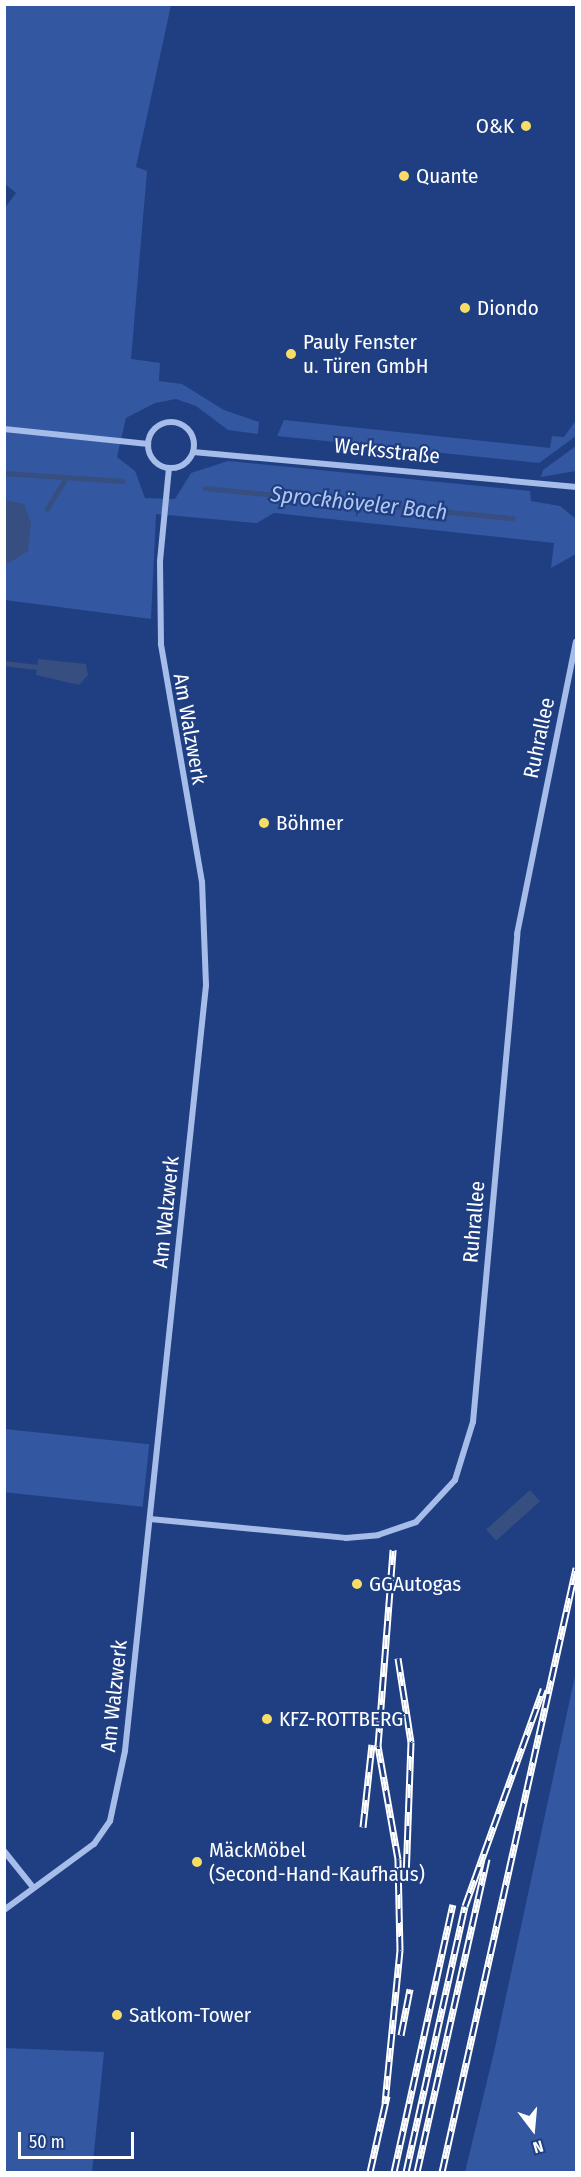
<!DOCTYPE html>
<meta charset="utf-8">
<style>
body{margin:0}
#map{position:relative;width:581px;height:2177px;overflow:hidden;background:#1f3f82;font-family:"Fira Sans Condensed",sans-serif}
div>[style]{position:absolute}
.green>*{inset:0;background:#3357a0;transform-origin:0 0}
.water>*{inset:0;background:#374f80;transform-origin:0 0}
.stream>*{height:4.5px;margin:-2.25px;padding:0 2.25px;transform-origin:2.25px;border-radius:2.25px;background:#374f80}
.street>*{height:6px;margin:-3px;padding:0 3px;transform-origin:3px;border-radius:3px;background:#a6bce9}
.street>.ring{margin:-3px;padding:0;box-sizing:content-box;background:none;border:6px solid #a6bce9;border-radius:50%}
.rail>*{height:7px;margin-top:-3.5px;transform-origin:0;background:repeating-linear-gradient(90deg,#1f3f82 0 14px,#fff 0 28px);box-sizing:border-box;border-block:2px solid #fff}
.dots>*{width:16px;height:16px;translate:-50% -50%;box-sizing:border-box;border:3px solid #1f3f82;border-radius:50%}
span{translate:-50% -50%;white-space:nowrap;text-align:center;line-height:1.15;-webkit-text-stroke:4.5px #1f3f82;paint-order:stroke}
.poi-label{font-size:21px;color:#fff}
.right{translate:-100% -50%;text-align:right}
.left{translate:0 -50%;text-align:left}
.street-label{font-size:21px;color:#fff}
.water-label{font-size:22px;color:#b1c7f0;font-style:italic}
.frame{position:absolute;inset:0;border:6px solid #fff;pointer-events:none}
.north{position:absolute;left:503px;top:2099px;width:60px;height:60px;-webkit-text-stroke:4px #1f3f82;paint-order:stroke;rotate:164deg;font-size:16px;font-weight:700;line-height:24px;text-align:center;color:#fff}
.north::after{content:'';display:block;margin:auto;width:21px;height:27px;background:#fff;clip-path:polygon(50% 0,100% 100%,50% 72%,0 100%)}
.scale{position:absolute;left:18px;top:2132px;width:116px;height:27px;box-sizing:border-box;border:3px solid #fff;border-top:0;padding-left:8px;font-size:18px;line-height:21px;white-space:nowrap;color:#fff;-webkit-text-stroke:4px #1f3f82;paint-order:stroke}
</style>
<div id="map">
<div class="green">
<div style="clip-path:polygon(5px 5px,171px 5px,136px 167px,147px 171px,131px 359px,160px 363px,159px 381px,182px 384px,224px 410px,259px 422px,258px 434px,228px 430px,196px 406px,176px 399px,155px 403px,126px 418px,117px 457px,135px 471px,145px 498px,175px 499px,191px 473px,228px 461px,530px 491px,531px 501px,560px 506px,576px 519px,576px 554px,551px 568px,554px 543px,274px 513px,257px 523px,156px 514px,151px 619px,5px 600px,4px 209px,16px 193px,5px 184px)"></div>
<div style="clip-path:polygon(284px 420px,550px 448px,552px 436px,564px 437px,576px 420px,576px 436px,539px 463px,277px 436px)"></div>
<div style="clip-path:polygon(576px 446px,576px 471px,541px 477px,543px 470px)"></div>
<div style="left:5px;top:1429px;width:145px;height:63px;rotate:6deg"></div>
<div style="clip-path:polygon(576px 1671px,576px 2172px,465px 2172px,494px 2052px)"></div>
<div style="clip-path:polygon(5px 2048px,104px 2052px,92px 2172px,5px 2172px)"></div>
</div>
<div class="water">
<div style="clip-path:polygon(4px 500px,24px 504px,31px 523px,28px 551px,9px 563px,5px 563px)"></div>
<div style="clip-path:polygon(38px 659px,86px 664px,88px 675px,79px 685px,36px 675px)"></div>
<div style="left:530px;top:1490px;width:15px;height:59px;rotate:48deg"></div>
</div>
<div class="stream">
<div style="left:4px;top:473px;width:119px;rotate:3.8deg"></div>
<div style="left:205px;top:488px;width:309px;rotate:5.6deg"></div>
<div style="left:47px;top:509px;width:37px;rotate:-59deg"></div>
<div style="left:4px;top:663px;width:33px;rotate:7deg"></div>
</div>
<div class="street">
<div class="ring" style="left:148px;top:422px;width:40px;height:40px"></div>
<div style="left:4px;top:429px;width:145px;rotate:5.9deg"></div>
<div style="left:193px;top:452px;width:385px;rotate:5.2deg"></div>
<div style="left:150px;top:1519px;width:197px;rotate:5.5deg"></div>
<div style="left:346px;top:1538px;width:32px;rotate:-5deg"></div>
<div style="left:378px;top:1535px;width:40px;rotate:-18.9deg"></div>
<div style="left:416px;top:1522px;width:57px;rotate:-47.1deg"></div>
<div style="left:455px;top:1480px;width:61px;rotate:-72.8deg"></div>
<div style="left:473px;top:1422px;width:490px;rotate:-84.8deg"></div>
<div style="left:517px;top:934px;width:298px;rotate:-78.6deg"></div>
<div style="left:4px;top:1851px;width:45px;rotate:51.3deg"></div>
<div style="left:4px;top:1910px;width:112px;rotate:-36.3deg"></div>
<div style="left:94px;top:1844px;width:28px;rotate:-55deg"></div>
<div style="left:110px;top:1821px;width:72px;rotate:-77.9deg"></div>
<div style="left:125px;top:1751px;width:770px;rotate:-83.96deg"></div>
<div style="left:206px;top:985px;width:103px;rotate:-92.2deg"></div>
<div style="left:202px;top:882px;width:242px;rotate:-99.8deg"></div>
<div style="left:161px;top:644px;width:83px;rotate:-90.7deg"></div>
<div style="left:160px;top:561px;width:93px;rotate:-84.5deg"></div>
</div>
<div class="rail">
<div style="left:398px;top:1658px;width:85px;rotate:81.2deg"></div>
<div style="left:411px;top:1742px;width:136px;rotate:92.1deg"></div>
<div style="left:363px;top:1827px;width:83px;rotate:-83.8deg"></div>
<div style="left:401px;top:2035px;width:47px;rotate:-78.9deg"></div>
<div style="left:385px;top:2103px;width:154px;rotate:-84.4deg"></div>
<div style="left:400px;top:1950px;width:91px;rotate:-91.3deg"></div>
<div style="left:398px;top:1859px;width:115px;rotate:-100deg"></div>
<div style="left:378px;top:1746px;width:197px;rotate:-85.6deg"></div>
<div style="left:370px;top:2172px;width:78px;rotate:-77.4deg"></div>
<div style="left:394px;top:2172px;width:274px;rotate:-77.6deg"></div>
<div style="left:406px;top:2172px;width:272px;rotate:-77.5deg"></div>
<div style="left:465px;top:1906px;width:231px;rotate:-70.2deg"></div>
<div style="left:417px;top:2172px;width:321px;rotate:-77.4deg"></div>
<div style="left:442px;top:2172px;width:619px;rotate:-77.49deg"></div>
</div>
<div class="dots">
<div style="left:526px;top:126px;background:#f7dd66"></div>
<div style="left:404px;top:176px;background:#f7dd66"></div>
<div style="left:465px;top:308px;background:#f7dd66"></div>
<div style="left:291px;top:354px;background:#f7dd66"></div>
<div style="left:264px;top:823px;background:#f7dd66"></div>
<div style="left:357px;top:1584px;background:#f7dd66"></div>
<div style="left:267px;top:1719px;background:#f7dd66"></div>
<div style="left:197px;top:1862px;background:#f7dd66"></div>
<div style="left:117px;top:2015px;background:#f7dd66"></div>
</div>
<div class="poi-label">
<span class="right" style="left:514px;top:126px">O&amp;K</span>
<span class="left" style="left:416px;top:176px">Quante</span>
<span class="left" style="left:477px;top:308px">Diondo</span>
<span class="left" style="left:303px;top:354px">Pauly Fenster<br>u. Türen GmbH</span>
<span class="left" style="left:276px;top:823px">Böhmer</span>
<span class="left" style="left:369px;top:1584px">GGAutogas</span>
<span class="left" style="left:279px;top:1719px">KFZ-ROTTBERG</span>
<span class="left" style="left:209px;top:1862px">MäckMöbel<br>(Second-Hand-Kaufhaus)</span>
<span class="left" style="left:129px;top:2015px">Satkom-Tower</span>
</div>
<div class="street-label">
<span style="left:387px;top:451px;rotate:6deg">Werksstraße</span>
<span style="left:190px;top:729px;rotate:80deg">Am Walzwerk</span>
<span style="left:539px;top:738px;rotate:-78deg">Ruhrallee</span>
<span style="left:166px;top:1212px;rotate:-84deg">Am Walzwerk</span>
<span style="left:474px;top:1222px;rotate:-85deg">Ruhrallee</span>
<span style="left:114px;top:1696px;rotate:-84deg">Am Walzwerk</span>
</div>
<div class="water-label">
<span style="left:359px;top:503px;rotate:6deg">Sprockhöveler Bach</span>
</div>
<div class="frame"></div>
<div class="north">N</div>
<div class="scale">50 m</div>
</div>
